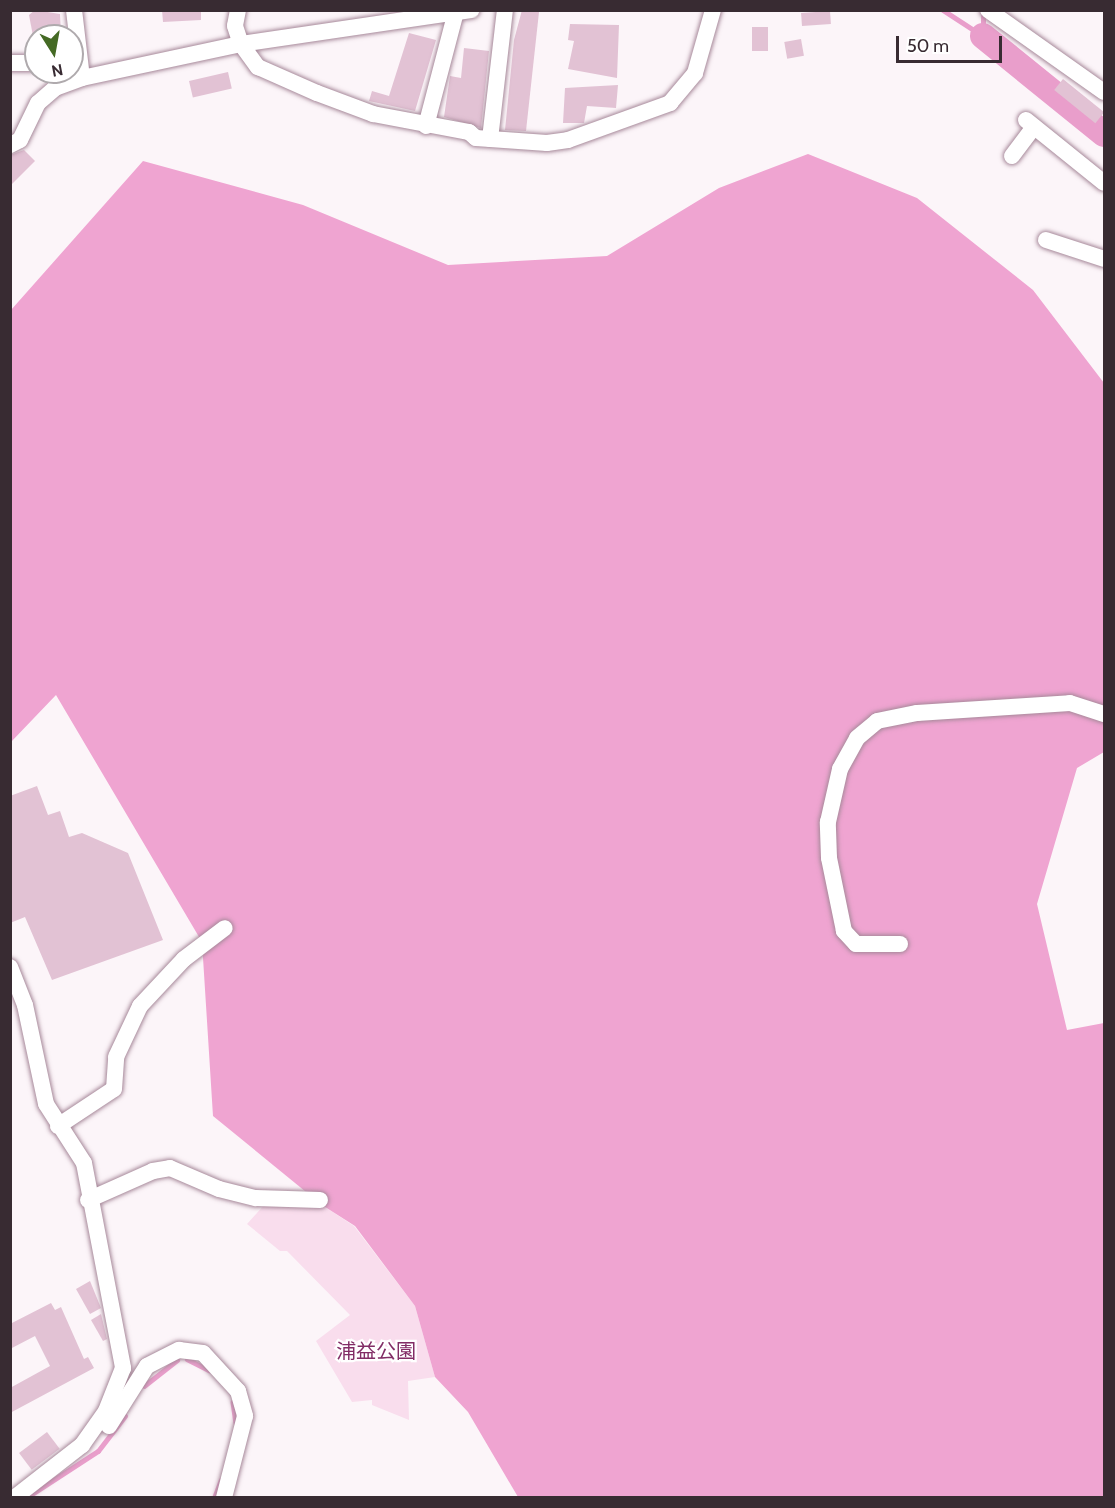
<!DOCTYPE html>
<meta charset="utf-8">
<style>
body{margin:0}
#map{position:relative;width:1115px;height:1508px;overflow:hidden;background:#fcf5f9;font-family:Cabin,"Noto Sans JP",sans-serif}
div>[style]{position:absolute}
.green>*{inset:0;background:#f9dded}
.forest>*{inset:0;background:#efa4d1}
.stream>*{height:4.5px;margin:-2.25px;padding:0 2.25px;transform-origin:2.25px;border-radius:2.25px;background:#e99ecb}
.river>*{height:26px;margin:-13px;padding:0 13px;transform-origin:13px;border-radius:13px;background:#e99ecb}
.building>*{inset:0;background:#e2c2d4;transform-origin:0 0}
.roads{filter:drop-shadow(0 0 2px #a7899a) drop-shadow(0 0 2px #a7899a)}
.minor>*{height:16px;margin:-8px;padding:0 8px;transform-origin:8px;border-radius:8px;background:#fff}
span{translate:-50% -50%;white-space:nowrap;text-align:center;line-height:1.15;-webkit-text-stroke:4.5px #fff;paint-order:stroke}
.park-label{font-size:20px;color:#822d66}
.frame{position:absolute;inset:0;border:12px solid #382b32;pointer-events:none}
.north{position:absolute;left:24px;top:24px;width:60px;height:60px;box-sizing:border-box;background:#fff;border:2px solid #afaaad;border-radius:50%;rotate:169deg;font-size:16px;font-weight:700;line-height:24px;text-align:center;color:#382b32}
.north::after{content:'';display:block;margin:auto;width:21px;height:27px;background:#446a24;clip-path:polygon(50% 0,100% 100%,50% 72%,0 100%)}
.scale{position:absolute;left:896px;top:36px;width:106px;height:27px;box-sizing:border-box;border:3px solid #382b32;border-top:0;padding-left:8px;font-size:18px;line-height:21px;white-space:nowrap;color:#382b32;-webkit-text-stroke:4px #fff;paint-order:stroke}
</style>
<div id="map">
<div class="green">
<div style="clip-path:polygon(266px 1203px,322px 1205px,354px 1226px,415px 1306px,435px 1377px,408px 1381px,409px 1420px,372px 1405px,372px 1400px,352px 1402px,316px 1341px,350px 1315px,287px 1251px,280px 1251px,247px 1224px)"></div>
</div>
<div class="forest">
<div style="clip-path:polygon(808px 154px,917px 198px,1033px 290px,1104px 383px,1104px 752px,1077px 768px,1037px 904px,1067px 1030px,1104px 1023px,1104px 1497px,518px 1497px,468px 1412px,435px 1377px,415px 1306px,355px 1226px,322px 1205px,213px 1116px,202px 942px,56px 695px,11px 742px,11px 310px,143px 161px,303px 205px,448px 265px,607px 256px,719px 188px)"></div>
</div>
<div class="stream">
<div style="left:943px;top:10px;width:48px;rotate:33deg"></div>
<div style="left:983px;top:36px;width:19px;rotate:-90deg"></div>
<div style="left:187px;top:1359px;width:25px;rotate:27deg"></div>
<div style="left:144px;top:1386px;width:42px;rotate:-38.2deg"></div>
<div style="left:233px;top:1402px;width:21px;rotate:82deg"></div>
<div style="left:29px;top:1496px;width:82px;rotate:-33.1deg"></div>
<div style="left:98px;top:1451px;width:44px;rotate:-52.4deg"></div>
<div style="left:214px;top:1498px;width:19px;rotate:-69deg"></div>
</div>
<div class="river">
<div style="left:983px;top:36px;width:156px;rotate:39deg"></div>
</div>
<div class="building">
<div style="clip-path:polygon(35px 10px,60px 14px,61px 36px,33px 36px,29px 15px)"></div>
<div style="clip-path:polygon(162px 10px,201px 10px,201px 20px,163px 22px)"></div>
<div style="clip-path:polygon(522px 10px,539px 12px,526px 131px,505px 130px,514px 40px)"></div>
<div style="left:830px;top:11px;width:13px;height:29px;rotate:86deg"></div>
<div style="clip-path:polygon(570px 24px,619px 25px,617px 78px,568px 69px,574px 41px,568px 40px)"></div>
<div style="left:768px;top:27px;width:24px;height:16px;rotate:90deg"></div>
<div style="clip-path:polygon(409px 33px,436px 40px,415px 111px,369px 101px,372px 91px,389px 96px)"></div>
<div style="left:801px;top:39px;width:17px;height:17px;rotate:80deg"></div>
<div style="clip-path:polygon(464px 48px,489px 51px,481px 128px,444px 117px,450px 76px,461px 78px)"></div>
<div style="left:228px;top:72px;width:17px;height:40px;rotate:77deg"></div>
<div style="left:1063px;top:79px;width:53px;height:14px;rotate:39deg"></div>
<div style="clip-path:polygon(618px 85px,616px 108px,587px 106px,584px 123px,563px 123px,565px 88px)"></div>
<div style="clip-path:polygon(24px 150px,35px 161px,10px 186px,10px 155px)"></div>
<div style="clip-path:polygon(37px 786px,48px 815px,60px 811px,69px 837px,82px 833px,128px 853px,163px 940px,52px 980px,25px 917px,10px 923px,10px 796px)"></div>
<div style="clip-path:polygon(90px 1281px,101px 1308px,90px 1314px,76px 1289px)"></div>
<div style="clip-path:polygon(51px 1303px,55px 1310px,61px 1307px,84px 1359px,88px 1357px,94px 1368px,10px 1413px,10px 1388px,50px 1366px,35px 1336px,10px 1349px,10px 1324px)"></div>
<div style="clip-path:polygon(101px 1314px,107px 1339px,103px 1341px,91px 1320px)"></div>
<div style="left:47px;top:1432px;width:21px;height:35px;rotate:53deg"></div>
</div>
<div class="roads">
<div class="minor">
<div style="left:74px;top:10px;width:68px;rotate:83.3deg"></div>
<div style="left:238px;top:10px;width:16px;rotate:101deg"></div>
<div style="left:235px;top:26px;width:19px;rotate:72deg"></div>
<div style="left:241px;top:44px;width:29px;rotate:54deg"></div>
<div style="left:258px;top:67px;width:64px;rotate:23.8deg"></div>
<div style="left:317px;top:93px;width:60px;rotate:20.6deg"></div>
<div style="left:373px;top:114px;width:98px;rotate:10.6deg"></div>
<div style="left:469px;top:132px;width:9px;rotate:41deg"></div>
<div style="left:476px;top:138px;width:71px;rotate:4deg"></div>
<div style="left:547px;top:143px;width:21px;rotate:-8deg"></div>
<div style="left:568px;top:140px;width:109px;rotate:-19.9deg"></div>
<div style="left:670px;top:103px;width:39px;rotate:-50deg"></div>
<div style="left:695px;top:73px;width:66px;rotate:-74.1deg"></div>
<div style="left:988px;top:10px;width:142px;rotate:35.3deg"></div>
<div style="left:10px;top:63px;width:26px"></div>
<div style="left:1026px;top:120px;width:100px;rotate:38.9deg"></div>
<div style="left:426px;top:126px;width:118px;rotate:-75.3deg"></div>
<div style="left:490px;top:139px;width:130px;rotate:-83.4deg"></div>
<div style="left:10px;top:145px;width:11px;rotate:-27deg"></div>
<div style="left:20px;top:140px;width:41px;rotate:-64.1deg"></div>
<div style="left:38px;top:103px;width:23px;rotate:-41deg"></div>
<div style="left:55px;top:88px;width:29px;rotate:-20deg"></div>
<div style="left:82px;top:78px;width:163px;rotate:-12.1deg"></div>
<div style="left:241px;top:44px;width:233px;rotate:-8.4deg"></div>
<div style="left:1012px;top:156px;width:36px;rotate:-53deg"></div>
<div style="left:1046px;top:240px;width:61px;rotate:18.1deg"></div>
<div style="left:900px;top:944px;width:44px;rotate:180deg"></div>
<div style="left:856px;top:944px;width:18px;rotate:-133deg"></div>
<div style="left:844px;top:931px;width:75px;rotate:-101.6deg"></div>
<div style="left:829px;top:858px;width:36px;rotate:-92deg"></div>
<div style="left:828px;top:822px;width:54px;rotate:-77.2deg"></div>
<div style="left:840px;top:769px;width:35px;rotate:-61deg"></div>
<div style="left:857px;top:738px;width:26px;rotate:-40deg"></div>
<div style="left:877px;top:721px;width:41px;rotate:-11.3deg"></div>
<div style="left:917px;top:713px;width:153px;rotate:-3.7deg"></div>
<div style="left:1070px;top:703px;width:36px;rotate:18deg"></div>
<div style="left:10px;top:967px;width:41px;rotate:68.5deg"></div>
<div style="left:25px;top:1005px;width:101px;rotate:78deg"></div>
<div style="left:46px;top:1104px;width:70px;rotate:57.2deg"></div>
<div style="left:84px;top:1163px;width:209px;rotate:79.2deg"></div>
<div style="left:123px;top:1368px;width:46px;rotate:111.6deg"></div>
<div style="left:106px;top:1411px;width:42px;rotate:125.2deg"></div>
<div style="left:82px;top:1445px;width:86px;rotate:142.1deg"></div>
<div style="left:58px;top:1126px;width:67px;rotate:-33.5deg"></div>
<div style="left:114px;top:1089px;width:32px;rotate:-86deg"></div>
<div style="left:116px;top:1057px;width:56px;rotate:-64.8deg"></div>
<div style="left:140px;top:1006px;width:64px;rotate:-46.9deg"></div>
<div style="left:184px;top:959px;width:51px;rotate:-37.1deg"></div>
<div style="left:88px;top:1200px;width:71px;rotate:-24deg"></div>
<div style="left:153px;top:1171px;width:17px;rotate:-10deg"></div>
<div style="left:170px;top:1168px;width:53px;rotate:23.2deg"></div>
<div style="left:219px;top:1189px;width:38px;rotate:14deg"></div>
<div style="left:256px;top:1198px;width:64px;rotate:1.8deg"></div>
<div style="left:109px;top:1426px;width:71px;rotate:-57.7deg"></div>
<div style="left:147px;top:1366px;width:36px;rotate:-27deg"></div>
<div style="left:179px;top:1350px;width:24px;rotate:7deg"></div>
<div style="left:203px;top:1353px;width:52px;rotate:47.4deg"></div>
<div style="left:238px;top:1391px;width:26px;rotate:74deg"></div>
<div style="left:245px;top:1416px;width:85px;rotate:104.4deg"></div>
</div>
</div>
<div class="park-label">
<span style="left:376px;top:1351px">浦益公園</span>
</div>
<div class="frame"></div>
<div class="north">N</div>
<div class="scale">50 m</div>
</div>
